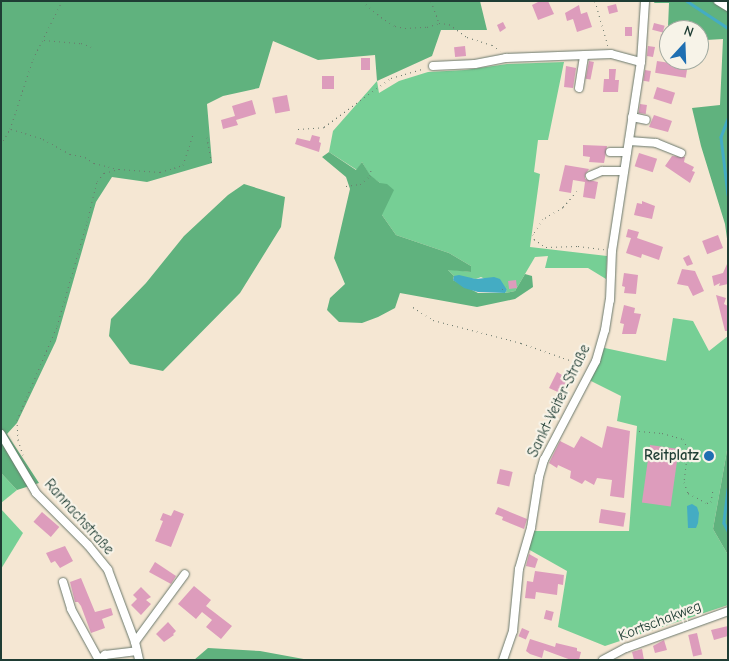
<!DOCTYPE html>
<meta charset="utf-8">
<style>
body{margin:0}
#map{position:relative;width:729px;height:661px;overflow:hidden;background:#f5e7d3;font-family:"Comic Neue",sans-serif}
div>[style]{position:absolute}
.green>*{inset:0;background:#76cf95}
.forest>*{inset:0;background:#60b27e}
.water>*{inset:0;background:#44acc3}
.stream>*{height:2.5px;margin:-1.25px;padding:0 1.25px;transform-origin:1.25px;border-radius:1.25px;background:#44acc3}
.building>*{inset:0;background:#dd9cbc;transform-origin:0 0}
.path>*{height:1px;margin-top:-0.5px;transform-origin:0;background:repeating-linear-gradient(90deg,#6a786c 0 1px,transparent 0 5px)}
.roads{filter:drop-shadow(0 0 1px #6a786c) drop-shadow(0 0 1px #6a786c)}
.minor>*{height:8px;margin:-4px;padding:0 4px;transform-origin:4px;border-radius:4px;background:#fff}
.dots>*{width:14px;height:14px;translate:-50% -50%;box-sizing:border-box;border:2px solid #f7f3e8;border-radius:50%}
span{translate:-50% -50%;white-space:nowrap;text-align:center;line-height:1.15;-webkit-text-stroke:4.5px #f7f3e8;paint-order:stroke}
.street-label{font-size:15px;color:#1f3d34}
.poi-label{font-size:15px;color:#1f3d34;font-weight:700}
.right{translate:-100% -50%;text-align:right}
.frame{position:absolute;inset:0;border:2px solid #1f3d34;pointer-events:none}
.north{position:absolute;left:659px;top:20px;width:50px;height:50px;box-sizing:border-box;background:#f7f3e8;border:1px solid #a1aaa0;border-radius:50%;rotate:20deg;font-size:14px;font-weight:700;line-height:20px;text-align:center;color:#1f3d34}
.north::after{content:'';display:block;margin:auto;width:18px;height:22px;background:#1f6fb2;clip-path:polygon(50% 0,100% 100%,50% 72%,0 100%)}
</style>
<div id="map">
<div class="green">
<div style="clip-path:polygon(564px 62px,548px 140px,538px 140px,534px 172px,540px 174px,530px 247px,607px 256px,606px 279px,588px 268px,545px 268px,548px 256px,535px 257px,515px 291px,505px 293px,507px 290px,481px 277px,476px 279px,454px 276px,447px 269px,471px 272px,471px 266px,449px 253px,396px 235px,382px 215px,380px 183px,370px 176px,362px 162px,357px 170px,329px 152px,333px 131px,377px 81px,379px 93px,399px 81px,428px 72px,465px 70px,507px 64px)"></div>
<div style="clip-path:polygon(673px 318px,693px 321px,709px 351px,728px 336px,728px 445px,713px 529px,728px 555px,728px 605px,605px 646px,558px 627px,567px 571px,528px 549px,533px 531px,629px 531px,637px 426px,617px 421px,621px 396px,587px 379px,600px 347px,666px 361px)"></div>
<div style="clip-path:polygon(1px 473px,17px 490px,1px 503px)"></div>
<div style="clip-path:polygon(1px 509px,23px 533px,1px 569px)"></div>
</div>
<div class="forest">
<div style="clip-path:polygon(1px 1px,480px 1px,487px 30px,441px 30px,432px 56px,377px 81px,375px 55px,318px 60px,273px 41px,259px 88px,223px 96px,207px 104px,212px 163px,147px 182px,112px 177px,96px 202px,56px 341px,17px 423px,7px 434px,39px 483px,17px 490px,1px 473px)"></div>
<div style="clip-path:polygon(655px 1px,713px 1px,728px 10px,728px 246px,725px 224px,701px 146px,692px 108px,720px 105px,723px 39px,706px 40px,699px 38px,699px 30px,677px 30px,668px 27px,669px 3px,654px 3px)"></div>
<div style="clip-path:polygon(329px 152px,356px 170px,362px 162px,370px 175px,380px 183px,387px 184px,394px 190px,382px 215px,396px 235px,449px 253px,471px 266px,471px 272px,448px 270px,454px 276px,453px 280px,478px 293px,505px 293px,515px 291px,525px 274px,532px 276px,533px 287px,515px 299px,477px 307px,400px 293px,395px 308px,378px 317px,362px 323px,339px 322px,327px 310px,330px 298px,345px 284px,334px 258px,350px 189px,346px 177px,322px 157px)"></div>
<div style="clip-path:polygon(244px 184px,285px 197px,281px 227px,240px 293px,163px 371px,130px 364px,109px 336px,111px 319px,146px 283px,184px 236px,228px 195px)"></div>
<div style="clip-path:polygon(728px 445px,728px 555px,713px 529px)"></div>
<div style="clip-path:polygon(208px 648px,260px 651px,309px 660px,194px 660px)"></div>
</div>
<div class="water">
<div style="clip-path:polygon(459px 275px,476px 279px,494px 277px,500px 279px,507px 290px,505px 293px,478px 292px,464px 288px,453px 280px,454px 276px)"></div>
<div style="clip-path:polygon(692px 504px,697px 507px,699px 513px,698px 523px,696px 528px,688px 528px,687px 506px)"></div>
</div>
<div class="stream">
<div style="left:687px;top:1px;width:49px;rotate:33.4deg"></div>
<div style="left:728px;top:119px;width:19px;rotate:111deg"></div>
<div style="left:721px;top:137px;width:58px;rotate:83.1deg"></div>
<div style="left:728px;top:489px;width:34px;rotate:97deg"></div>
<div style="left:724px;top:523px;width:9px;rotate:63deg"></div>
</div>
<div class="building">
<div style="clip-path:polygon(540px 1px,548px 1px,554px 14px,538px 20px,532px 5px)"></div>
<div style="left:616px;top:4px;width:8px;height:9px;rotate:76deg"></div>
<div style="clip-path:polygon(579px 5px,581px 14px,587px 12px,592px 27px,577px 32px,573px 19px,567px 21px,565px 13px)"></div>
<div style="clip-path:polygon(503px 22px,506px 28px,500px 32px,497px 25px)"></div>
<div style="left:654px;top:23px;width:11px;height:7px;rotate:15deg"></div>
<div style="left:632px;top:27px;width:9px;height:7px;rotate:90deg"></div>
<div style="clip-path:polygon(661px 34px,669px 36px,669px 49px,659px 46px)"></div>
<div style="left:465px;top:46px;width:10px;height:11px;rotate:84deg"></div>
<div style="clip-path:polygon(648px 46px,655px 47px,653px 57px,647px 56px)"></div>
<div style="left:361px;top:58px;width:9px;height:12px"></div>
<div style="left:589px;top:61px;width:5px;height:18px;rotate:11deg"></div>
<div style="left:657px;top:61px;width:31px;height:12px;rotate:9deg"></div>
<div style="clip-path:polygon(566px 66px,576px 68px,573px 88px,564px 87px)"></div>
<div style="clip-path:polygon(609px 69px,616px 69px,615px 80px,619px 80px,618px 92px,603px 92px,604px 79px,609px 79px)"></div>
<div style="left:645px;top:70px;width:6px;height:11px;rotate:9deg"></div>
<div style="left:322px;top:76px;width:12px;height:13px"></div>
<div style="left:657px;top:87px;width:19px;height:12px;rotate:18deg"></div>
<div style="left:287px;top:95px;width:16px;height:15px;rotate:79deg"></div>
<div style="clip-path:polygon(252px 100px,256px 114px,236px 120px,238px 125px,223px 129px,221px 120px,235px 116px,232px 106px)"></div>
<div style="left:640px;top:104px;width:7px;height:9px;rotate:8deg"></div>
<div style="clip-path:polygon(654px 115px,672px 121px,668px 132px,649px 127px)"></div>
<div style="clip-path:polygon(312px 135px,320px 137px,319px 142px,321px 143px,319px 152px,295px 144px,297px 138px,310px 141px)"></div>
<div style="clip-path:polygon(583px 145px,607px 146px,604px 163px,589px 162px,590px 157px,583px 156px)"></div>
<div style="left:639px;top:153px;width:19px;height:14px;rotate:18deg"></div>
<div style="clip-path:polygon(672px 156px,685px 157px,684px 162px,694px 167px,692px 171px,695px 172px,690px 183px,665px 166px)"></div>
<div style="clip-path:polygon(565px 165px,589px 169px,585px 175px,585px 179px,598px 182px,595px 199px,583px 197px,585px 182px,573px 180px,571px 193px,559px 191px)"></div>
<div style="clip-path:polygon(642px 201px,655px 206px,652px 219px,634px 215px,637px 203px,642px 204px)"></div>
<div style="clip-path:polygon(628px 229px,639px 232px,637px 238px,663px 247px,659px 260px,642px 254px,641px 258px,626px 253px,631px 238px,626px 237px)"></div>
<div style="left:718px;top:235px;width:14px;height:17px;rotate:69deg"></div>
<div style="clip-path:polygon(689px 255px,693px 264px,687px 266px,683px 258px)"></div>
<div style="clip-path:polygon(727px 264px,728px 284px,719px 286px,720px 283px,714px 286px,712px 276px,723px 273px)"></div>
<div style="clip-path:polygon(682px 269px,695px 271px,704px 291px,693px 296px,688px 286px,677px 284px)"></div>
<div style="clip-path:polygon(624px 273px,638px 275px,636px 294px,624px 293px,625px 287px,622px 286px)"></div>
<div style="left:516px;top:280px;width:8px;height:8px;rotate:83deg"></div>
<div style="clip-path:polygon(716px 295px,726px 298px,724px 304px,728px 306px,728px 331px,725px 331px)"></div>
<div style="clip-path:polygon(624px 305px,635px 308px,634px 313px,641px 314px,636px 334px,622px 334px,624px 324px,620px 323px)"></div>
<div style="clip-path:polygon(557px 372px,562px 375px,560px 379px,566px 382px,560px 393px,549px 388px)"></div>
<div style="clip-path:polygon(607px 426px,630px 431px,624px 498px,610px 496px,612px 480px,597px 478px,594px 485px,585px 480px,582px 484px,570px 478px,571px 471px,558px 465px,557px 468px,549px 463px,560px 441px,574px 448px,581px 436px,602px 448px)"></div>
<div style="left:650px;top:445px;width:29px;height:58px;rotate:8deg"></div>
<div style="left:500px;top:469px;width:13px;height:15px;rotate:13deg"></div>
<div style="clip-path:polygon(498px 507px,527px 519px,524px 529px,502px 520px,503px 517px,495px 514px)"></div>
<div style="left:601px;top:509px;width:25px;height:14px;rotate:9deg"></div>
<div style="clip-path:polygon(174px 510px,184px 514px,171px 547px,155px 541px,163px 521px,160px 520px,163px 513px,171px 516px)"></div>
<div style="left:42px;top:512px;width:23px;height:13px;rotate:41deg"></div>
<div style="clip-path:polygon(65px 546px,73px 561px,60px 568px,55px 561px,51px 563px,46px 553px)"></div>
<div style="clip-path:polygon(529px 554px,538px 559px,535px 568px,526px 566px)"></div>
<div style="clip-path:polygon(155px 562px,176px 576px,171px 584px,149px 572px)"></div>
<div style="clip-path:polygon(535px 571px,564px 575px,563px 585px,558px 584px,557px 595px,536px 592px,535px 599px,525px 598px,527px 581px,533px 582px)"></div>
<div style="clip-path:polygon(81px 578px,95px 612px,111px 608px,113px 615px,102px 619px,105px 628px,91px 633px,81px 606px,78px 602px,75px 602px,70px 582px)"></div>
<div style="clip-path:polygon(194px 586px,211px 600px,206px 606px,232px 626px,221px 639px,206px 627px,212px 620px,202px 612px,196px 619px,178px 604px)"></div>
<div style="clip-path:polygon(141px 587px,151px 597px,146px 600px,151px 604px,141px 615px,131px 605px,137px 599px,133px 595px)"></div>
<div style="left:546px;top:610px;width:8px;height:9px;rotate:14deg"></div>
<div style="clip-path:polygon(168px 622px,176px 631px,173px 634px,174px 635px,164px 642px,156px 634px)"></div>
<div style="clip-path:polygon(728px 626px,728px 636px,714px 640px,711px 630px)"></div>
<div style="left:522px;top:628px;width:8px;height:9px;rotate:23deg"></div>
<div style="left:697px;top:633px;width:22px;height:9px;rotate:77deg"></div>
<div style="clip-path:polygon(530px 639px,555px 647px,556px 643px,577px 648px,577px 651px,581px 652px,579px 660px,571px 660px,544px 650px,542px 658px,530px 654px,526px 651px)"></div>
<div style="clip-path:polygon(664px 640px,667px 650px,655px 653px,653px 646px)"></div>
<div style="clip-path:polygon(642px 649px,644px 660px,634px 660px,632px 652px)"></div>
</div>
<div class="path">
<div style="left:362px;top:1px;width:25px;rotate:40deg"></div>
<div style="left:381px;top:17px;width:17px;rotate:33deg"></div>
<div style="left:395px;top:26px;width:10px;rotate:11deg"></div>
<div style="left:405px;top:28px;width:22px;rotate:-3deg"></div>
<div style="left:427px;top:27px;width:13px;rotate:-18deg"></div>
<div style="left:439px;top:23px;width:10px;rotate:6deg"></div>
<div style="left:449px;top:24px;width:22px;rotate:36deg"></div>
<div style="left:467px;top:37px;width:26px;rotate:18deg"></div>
<div style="left:492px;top:45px;width:10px;rotate:37deg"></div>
<div style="left:431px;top:1px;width:23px;rotate:70deg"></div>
<div style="left:595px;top:1px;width:47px;rotate:73.9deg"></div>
<div style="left:44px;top:40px;width:37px;rotate:5deg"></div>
<div style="left:81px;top:43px;width:12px;rotate:20deg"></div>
<div style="left:11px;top:129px;width:34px;rotate:17deg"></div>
<div style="left:43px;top:139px;width:31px;rotate:29deg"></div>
<div style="left:70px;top:154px;width:15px;rotate:11deg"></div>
<div style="left:85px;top:157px;width:11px;rotate:34deg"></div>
<div style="left:94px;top:163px;width:25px;rotate:14deg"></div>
<div style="left:298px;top:129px;width:26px;rotate:-4deg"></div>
<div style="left:324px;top:127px;width:83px;rotate:-36.2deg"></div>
<div style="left:391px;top:78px;width:35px;rotate:-16deg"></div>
<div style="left:207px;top:137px;width:29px;rotate:80deg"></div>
<div style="left:1px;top:145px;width:18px;rotate:-61deg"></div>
<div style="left:10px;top:129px;width:74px;rotate:-71.8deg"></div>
<div style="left:33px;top:59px;width:65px;rotate:-63.4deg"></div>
<div style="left:346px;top:186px;width:14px;rotate:-8deg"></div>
<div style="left:360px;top:184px;width:13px;rotate:-39deg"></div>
<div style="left:370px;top:176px;width:6px;rotate:-81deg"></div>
<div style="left:577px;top:191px;width:21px;rotate:131deg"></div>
<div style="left:563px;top:207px;width:23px;rotate:149deg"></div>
<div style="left:543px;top:219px;width:18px;rotate:124deg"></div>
<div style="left:533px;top:234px;width:5px;rotate:79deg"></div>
<div style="left:534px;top:239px;width:14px;rotate:34deg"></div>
<div style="left:546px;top:247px;width:32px;rotate:-2deg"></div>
<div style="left:578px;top:246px;width:26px;rotate:7deg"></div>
<div style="left:502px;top:289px;width:5px;rotate:-37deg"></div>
<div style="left:413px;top:307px;width:24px;rotate:33deg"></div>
<div style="left:433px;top:320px;width:91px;rotate:14.6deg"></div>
<div style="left:521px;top:343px;width:60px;rotate:19.3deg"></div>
<div style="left:578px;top:363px;width:8px;rotate:45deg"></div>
<div style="left:639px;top:431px;width:23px;rotate:5deg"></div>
<div style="left:662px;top:433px;width:22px;rotate:16deg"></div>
<div style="left:683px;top:439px;width:11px;rotate:63deg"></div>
<div style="left:688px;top:449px;width:33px;rotate:97deg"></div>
<div style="left:684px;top:482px;width:12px;rotate:70deg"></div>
<div style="left:688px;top:493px;width:21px;rotate:28deg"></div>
<div style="left:707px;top:503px;width:4px;rotate:-14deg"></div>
<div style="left:711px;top:502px;width:13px;rotate:-81deg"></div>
<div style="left:23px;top:455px;width:16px;rotate:-108deg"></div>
<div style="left:18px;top:440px;width:20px;rotate:-93deg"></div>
<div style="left:17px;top:420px;width:102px;rotate:-66.9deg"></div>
<div style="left:57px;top:326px;width:108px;rotate:-73.9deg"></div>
<div style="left:87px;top:222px;width:42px;rotate:-76.3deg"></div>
<div style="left:97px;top:181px;width:11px;rotate:-49deg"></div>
<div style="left:104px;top:173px;width:16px;rotate:-15deg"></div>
<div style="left:119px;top:169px;width:41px;rotate:4.2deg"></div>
<div style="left:160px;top:172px;width:24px;rotate:-17deg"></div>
<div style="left:183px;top:165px;width:33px;rotate:-72deg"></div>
</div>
<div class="roads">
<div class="minor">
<div style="left:718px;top:1px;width:12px;rotate:31deg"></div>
<div style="left:433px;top:66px;width:42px;rotate:-2.7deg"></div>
<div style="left:475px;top:64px;width:32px;rotate:-11deg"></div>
<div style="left:506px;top:58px;width:105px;rotate:-2.2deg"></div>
<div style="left:611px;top:54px;width:31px;rotate:15deg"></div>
<div style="left:579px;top:88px;width:33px;rotate:-81deg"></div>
<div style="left:632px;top:117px;width:14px;rotate:12deg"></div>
<div style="left:629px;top:141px;width:27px;rotate:4deg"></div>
<div style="left:656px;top:143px;width:27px;rotate:22deg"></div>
<div style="left:610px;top:152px;width:17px"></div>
<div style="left:590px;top:176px;width:13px;rotate:-23deg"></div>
<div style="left:602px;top:171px;width:22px"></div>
<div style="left:1px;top:434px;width:69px;rotate:59.3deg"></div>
<div style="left:36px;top:493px;width:74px;rotate:45deg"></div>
<div style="left:88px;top:545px;width:32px;rotate:51deg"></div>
<div style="left:108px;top:570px;width:77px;rotate:69.4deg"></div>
<div style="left:135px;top:642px;width:18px;rotate:77deg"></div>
<div style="left:63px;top:582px;width:28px;rotate:73deg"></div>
<div style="left:71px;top:609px;width:58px;rotate:61.2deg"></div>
<div style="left:135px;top:642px;width:84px;rotate:-53.7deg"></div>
<div style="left:99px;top:660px;width:8px;rotate:-40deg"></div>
<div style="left:105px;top:655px;width:32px;rotate:-7deg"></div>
<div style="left:503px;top:660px;width:31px;rotate:-71deg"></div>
<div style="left:513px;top:631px;width:62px;rotate:-84.5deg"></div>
<div style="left:519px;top:569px;width:43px;rotate:-73.7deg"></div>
<div style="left:531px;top:528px;width:52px;rotate:-81.1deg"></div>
<div style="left:539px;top:477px;width:18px;rotate:-74deg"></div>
<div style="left:544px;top:460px;width:112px;rotate:-62.3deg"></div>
<div style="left:596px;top:361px;width:32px;rotate:-74deg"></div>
<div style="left:605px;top:330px;width:30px;rotate:-81deg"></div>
<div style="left:610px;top:300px;width:49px;rotate:-87.7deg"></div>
<div style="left:612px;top:251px;width:191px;rotate:-81.3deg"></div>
<div style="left:641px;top:62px;width:61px;rotate:-86.2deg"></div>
<div style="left:603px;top:660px;width:26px;rotate:-28deg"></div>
<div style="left:626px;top:648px;width:109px;rotate:-19.9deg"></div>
</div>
</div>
<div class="dots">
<div style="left:709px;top:456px;background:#1f6fb2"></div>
</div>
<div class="street-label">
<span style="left:559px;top:401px;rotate:-64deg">Sankt-Veiter-Straße</span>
<span style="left:79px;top:517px;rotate:48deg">Rannachstraße</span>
<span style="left:660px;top:621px;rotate:-21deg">Kortschakweg</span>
</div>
<div class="poi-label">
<span class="right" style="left:699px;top:456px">Reitplatz</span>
</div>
<div class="frame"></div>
<div class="north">N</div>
</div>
